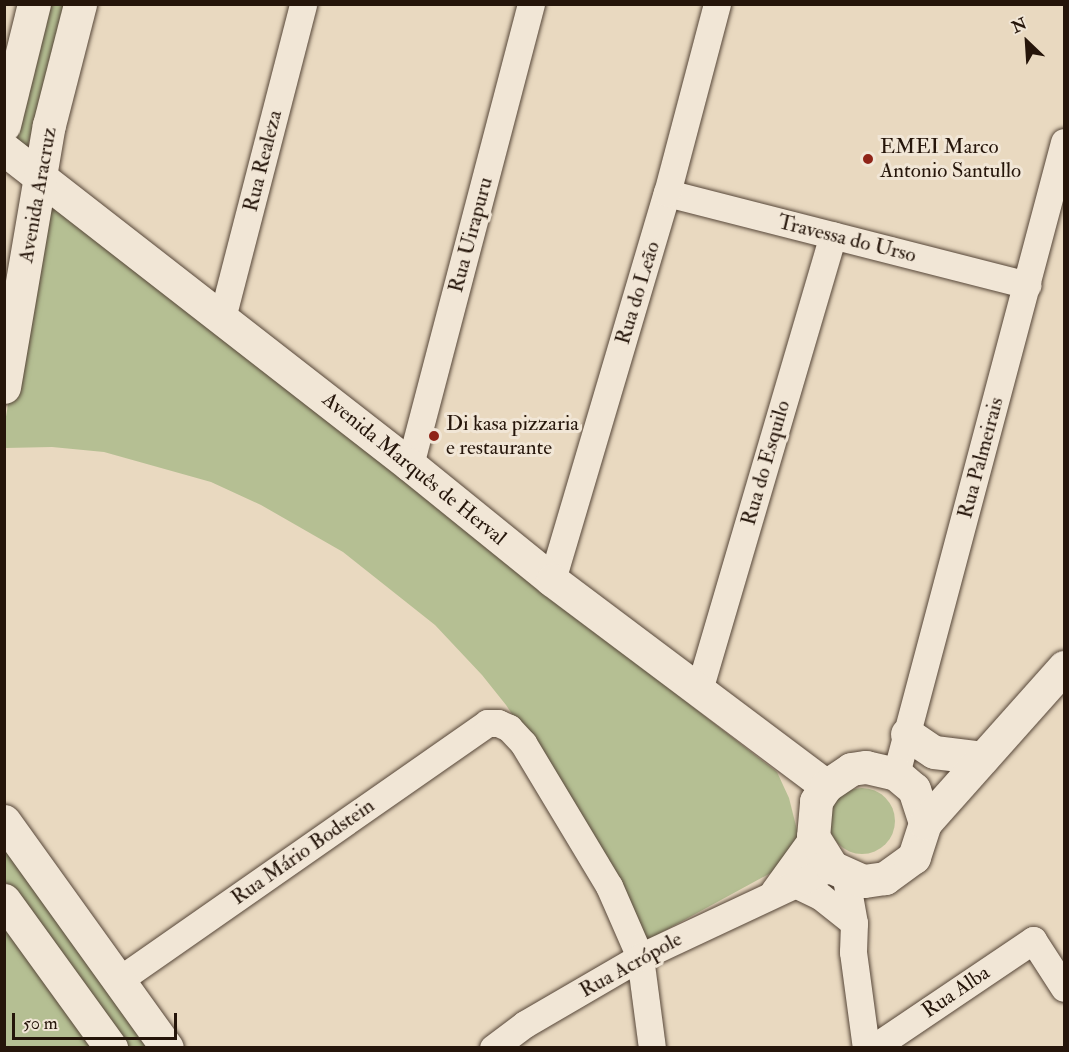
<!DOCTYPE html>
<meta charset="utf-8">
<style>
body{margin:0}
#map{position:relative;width:1069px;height:1052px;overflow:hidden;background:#e9d9c0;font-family:"IM FELL Double Pica",serif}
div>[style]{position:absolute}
.green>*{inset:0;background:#b5bf93}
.round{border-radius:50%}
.roads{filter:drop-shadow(0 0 2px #564638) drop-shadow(0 0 2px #564638)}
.street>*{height:27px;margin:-13.5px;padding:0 13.5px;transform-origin:13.5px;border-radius:13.5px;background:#f1e6d6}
.secondary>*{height:33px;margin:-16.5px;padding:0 16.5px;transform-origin:16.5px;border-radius:16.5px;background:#f1e6d6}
.dots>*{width:16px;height:16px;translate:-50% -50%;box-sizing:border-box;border:3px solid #f1e6d6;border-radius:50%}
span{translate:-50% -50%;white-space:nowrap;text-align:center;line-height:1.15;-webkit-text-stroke:6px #f1e6d6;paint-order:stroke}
.poi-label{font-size:21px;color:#25150a}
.left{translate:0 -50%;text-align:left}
.street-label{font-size:21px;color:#25150a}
.frame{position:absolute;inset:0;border:6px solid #25150a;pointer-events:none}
.north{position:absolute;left:997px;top:12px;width:60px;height:60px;-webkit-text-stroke:4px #f1e6d6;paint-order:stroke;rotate:335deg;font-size:16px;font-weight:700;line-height:24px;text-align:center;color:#25150a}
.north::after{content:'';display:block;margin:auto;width:21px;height:27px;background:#25150a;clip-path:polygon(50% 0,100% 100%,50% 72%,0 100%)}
.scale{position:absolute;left:12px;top:1013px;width:165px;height:27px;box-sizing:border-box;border:3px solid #25150a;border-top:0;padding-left:8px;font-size:18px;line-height:21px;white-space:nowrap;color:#25150a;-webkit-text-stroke:4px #f1e6d6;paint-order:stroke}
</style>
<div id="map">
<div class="green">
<div style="clip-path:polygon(37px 5px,66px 5px,25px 156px,5px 131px)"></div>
<div style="clip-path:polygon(41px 198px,92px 234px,552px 598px,777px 772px,789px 798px,798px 834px,789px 863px,644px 942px,557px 782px,506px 705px,482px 675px,435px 625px,343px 552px,261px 505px,211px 482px,104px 452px,52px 447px,5px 448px,5px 423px)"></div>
<div class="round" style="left:829px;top:788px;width:66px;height:66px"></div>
<div style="clip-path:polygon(4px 846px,146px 1047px,123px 1047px,5px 881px)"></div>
<div style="clip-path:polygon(5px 920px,96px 1047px,5px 1047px)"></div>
</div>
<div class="roads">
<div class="street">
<div style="left:667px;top:193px;width:372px;rotate:14.3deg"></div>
<div style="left:222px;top:318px;width:324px;rotate:-75.5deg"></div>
<div style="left:410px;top:465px;width:477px;rotate:-75.3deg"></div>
<div style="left:552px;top:580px;width:404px;rotate:-73.5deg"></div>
<div style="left:667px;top:193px;width:196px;rotate:-75.2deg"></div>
<div style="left:699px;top:690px;width:474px;rotate:-73.6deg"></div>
<div style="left:896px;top:774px;width:654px;rotate:-75.11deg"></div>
<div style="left:845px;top:873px;width:51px;rotate:79.8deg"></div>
<div style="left:854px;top:923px;width:29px;rotate:92deg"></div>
<div style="left:853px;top:952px;width:97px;rotate:82.3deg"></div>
<div style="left:793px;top:883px;width:30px;rotate:26deg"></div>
<div style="left:820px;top:896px;width:43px;rotate:38.5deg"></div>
<div style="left:774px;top:891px;width:67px;rotate:-54.2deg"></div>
<div style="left:119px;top:980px;width:449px;rotate:-34.9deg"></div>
<div style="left:487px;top:723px;width:11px"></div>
<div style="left:498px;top:723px;width:12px;rotate:24deg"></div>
<div style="left:509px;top:728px;width:21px;rotate:47deg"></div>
<div style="left:523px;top:743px;width:167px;rotate:59deg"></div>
<div style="left:609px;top:886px;width:77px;rotate:66.4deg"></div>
<div style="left:640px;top:957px;width:92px;rotate:82.5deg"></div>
<div style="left:879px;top:1044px;width:186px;rotate:-34deg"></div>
<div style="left:1033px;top:940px;width:57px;rotate:57.1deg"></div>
<div style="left:493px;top:1048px;width:40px;rotate:-37deg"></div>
<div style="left:525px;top:1024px;width:133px;rotate:-30.2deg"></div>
<div style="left:640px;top:957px;width:212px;rotate:-25.1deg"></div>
</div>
<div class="secondary">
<div style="left:4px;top:125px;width:125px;rotate:-76.1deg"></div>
<div style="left:4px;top:149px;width:514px;rotate:37.89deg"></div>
<div style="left:410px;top:465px;width:183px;rotate:39deg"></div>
<div style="left:552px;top:580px;width:343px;rotate:36.9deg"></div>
<div style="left:4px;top:387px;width:266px;rotate:-80.3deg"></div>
<div style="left:49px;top:125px;width:125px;rotate:-75.6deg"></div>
<div style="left:907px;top:734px;width:32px;rotate:34deg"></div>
<div style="left:934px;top:752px;width:49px;rotate:7deg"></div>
<div style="left:866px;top:767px;width:31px;rotate:13deg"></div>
<div style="left:896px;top:774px;width:23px;rotate:40deg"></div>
<div style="left:914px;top:789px;width:36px;rotate:72deg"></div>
<div style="left:925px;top:823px;width:36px;rotate:108deg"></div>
<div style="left:914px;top:857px;width:36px;rotate:144deg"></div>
<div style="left:885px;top:878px;width:22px;rotate:172deg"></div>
<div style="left:863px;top:881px;width:34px;rotate:-156deg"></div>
<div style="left:832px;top:867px;width:36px;rotate:-122deg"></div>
<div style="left:813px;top:837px;width:36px;rotate:-85deg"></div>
<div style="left:816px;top:801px;width:18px;rotate:-56deg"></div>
<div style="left:826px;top:786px;width:30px;rotate:-34deg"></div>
<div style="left:851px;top:769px;width:15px;rotate:-8deg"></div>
<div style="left:4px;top:821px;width:279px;rotate:54.3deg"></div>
<div style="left:925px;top:823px;width:209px;rotate:-48.3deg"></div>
<div style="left:4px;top:900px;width:183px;rotate:54.1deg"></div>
</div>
</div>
<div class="dots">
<div style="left:868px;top:159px;background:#8f2418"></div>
<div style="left:434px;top:436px;background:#8f2418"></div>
</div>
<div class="poi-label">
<span class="left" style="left:880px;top:159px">EMEI Marco<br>Antonio Santullo</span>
<span class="left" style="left:446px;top:436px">Di kasa pizzaria<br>e restaurante</span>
</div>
<div class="street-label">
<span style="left:263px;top:161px;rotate:-76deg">Rua Realeza</span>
<span style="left:38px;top:195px;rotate:-80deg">Avenida Aracruz</span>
<span style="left:471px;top:235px;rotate:-75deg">Rua Uirapuru</span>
<span style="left:847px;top:239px;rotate:14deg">Travessa do Urso</span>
<span style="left:638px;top:293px;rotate:-73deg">Rua do Leão</span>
<span style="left:981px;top:458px;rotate:-75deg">Rua Palmeirais</span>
<span style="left:766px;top:463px;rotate:-74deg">Rua do Esquilo</span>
<span style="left:414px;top:469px;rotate:39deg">Avenida Marquês de Herval</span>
<span style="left:303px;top:852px;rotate:-35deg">Rua Mário Bodstein</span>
<span style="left:631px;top:965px;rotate:-29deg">Rua Acrópole</span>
<span style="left:956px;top:992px;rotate:-34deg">Rua Alba</span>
</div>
<div class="frame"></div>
<div class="north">N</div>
<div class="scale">50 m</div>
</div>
